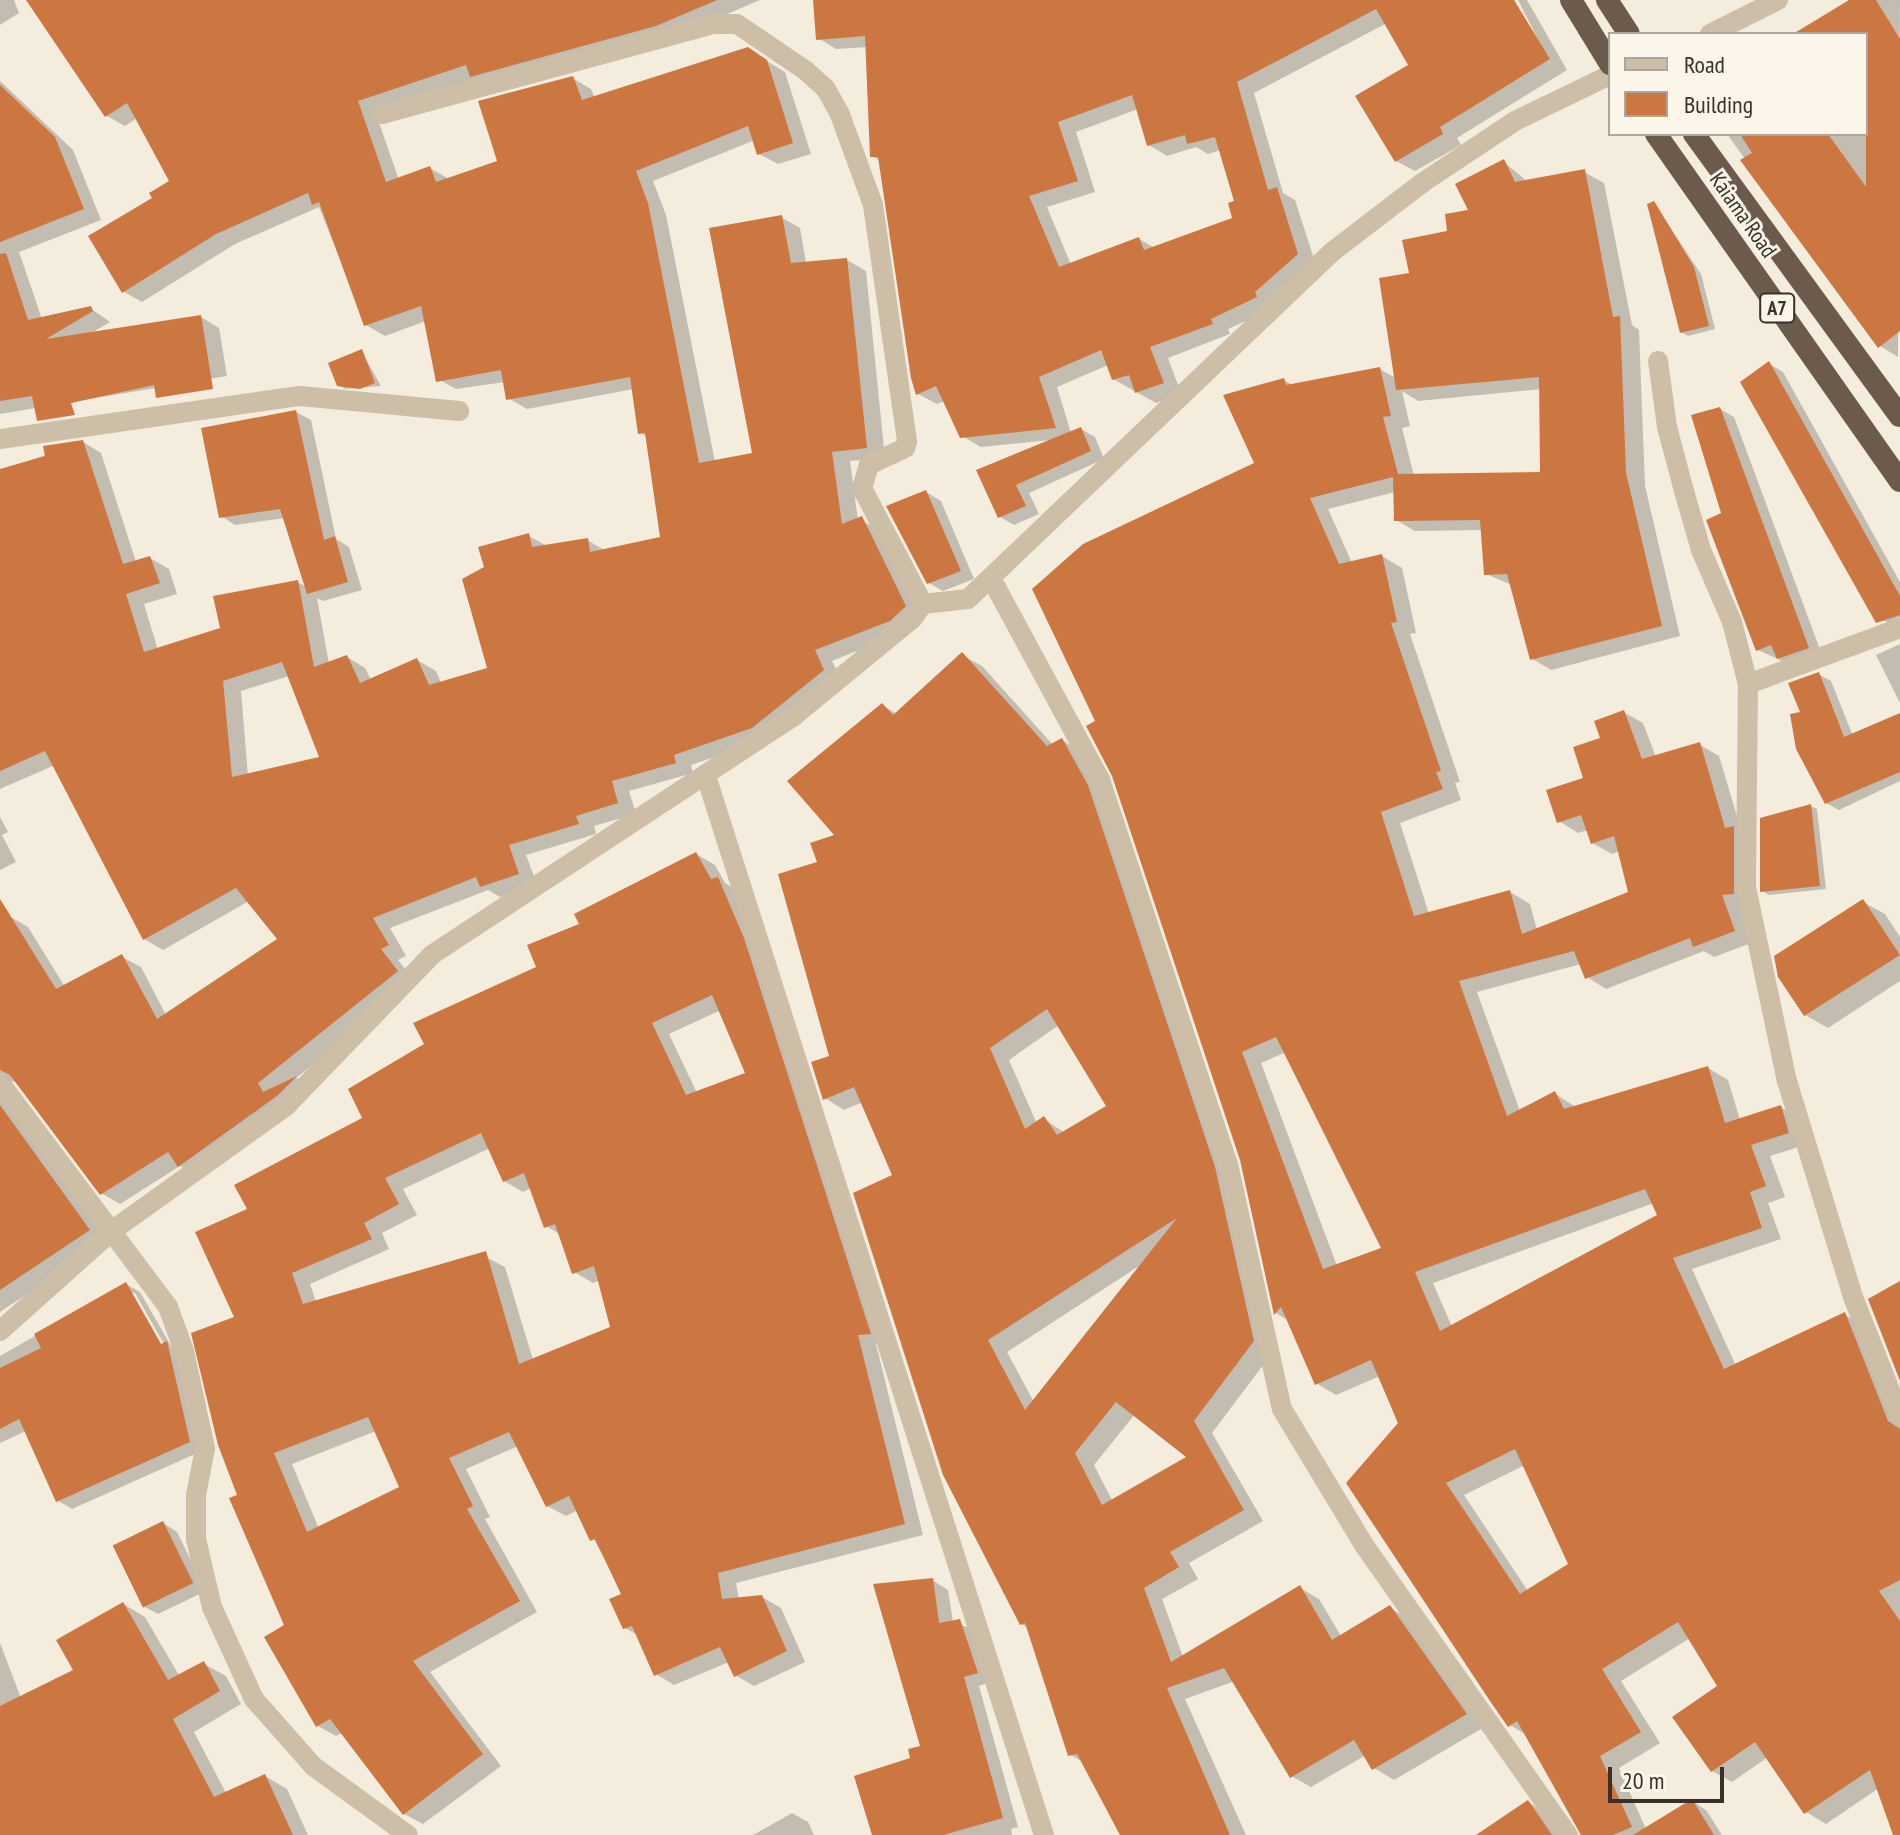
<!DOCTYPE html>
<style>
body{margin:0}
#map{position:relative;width:1900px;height:1835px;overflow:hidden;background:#f4ecdd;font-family:"PT Sans Narrow",sans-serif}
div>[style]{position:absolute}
.shadow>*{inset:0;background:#0003}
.building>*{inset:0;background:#cc7742;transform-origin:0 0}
.minor>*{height:20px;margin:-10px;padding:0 10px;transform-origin:10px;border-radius:10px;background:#cdbea8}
.tertiary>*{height:20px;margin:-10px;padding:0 10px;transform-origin:10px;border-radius:10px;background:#cdbea8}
.trunk>*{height:22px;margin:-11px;padding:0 11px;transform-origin:11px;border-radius:11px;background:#6c5a4c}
span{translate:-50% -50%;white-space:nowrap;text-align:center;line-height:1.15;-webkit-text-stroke:6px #fbf5ea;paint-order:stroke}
.shield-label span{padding:2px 6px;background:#fbf5ea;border:2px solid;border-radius:6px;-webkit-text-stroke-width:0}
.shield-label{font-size:20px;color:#393029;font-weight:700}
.street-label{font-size:22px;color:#393029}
.legend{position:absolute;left:1608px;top:32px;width:260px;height:104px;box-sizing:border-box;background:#fbf5ea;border:2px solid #ada69d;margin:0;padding:10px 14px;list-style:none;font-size:24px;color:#393029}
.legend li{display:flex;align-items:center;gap:16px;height:40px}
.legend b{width:40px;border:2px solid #ada69d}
.scale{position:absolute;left:1608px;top:1767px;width:116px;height:36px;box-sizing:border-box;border:4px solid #393029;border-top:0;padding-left:10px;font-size:24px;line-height:28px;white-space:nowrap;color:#393029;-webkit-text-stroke:6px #fbf5ea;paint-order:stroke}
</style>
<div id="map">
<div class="shadow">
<div style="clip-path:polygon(0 0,14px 0,19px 13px,0 25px)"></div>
<div style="clip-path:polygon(evenodd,29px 0,760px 0,676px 36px,490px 86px,476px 78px,375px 111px,399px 180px,430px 168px,449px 179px,500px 162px,572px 78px,591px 89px,595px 98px,748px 50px,785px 72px,811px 154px,778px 164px,759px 154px,755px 140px,653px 181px,666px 215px,715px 462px,754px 454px,781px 217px,800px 228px,806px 263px,847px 260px,866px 271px,885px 458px,850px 461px,858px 520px,881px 529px,923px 617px,908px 630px,832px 661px,842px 681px,771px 738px,691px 765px,693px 773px,629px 791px,636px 814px,594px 826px,596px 834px,526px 855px,537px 884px,500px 897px,488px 890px,390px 928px,406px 956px,398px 960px,416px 982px,296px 1078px,314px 1088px,198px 1177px,180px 1166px,120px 1204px,101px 1193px,19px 1083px,11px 1081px,107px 1241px,0 1312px,0 922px,9px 916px,28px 927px,65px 987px,122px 957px,141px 967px,166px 1015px,280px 939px,249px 901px,163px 950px,144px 939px,55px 765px,0 789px,0 471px,83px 442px,101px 453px,136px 562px,150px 558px,169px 569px,177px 594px,144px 604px,158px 650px,222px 630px,297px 582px,307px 587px,285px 518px,235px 525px,221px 516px,296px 412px,311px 420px,336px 539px,349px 547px,362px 590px,323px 601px,317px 598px,329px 664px,347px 657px,365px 668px,371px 680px,417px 660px,436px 671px,441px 683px,489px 669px,486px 568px,529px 536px,547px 546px,587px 540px,606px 551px,662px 539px,648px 437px,639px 432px,634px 389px,527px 409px,508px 398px,505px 382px,456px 389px,438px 379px,426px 321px,385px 336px,366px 325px,319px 207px,235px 244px,142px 302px,124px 292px,155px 198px,172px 181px,137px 118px,125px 126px,107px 116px,29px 0,289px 676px,322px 759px,248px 776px,241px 691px,289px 676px)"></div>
<div style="clip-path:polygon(evenodd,815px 0,1514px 0,1553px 69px,1518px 0,1527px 0,1567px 70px,1457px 138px,1461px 145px,1415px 171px,1396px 161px,1411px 66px,1387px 23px,1254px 93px,1283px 193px,1295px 200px,1316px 265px,1275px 308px,1228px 329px,1230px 334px,1168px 358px,1181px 393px,1156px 403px,1113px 379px,1108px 365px,1057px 387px,1071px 433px,1081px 429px,1095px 437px,1104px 459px,1029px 493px,1039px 514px,1014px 525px,1000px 517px,978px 471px,1051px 440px,981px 447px,962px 436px,945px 401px,937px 404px,918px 394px,881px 161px,872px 156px,868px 47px,836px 49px,818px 38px,815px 0,1138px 109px,1149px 145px,1167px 156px,1196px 147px,1208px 154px,1221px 150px,1237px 202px,1235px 219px,1155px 248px,1139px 239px,1071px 265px,1047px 207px,1095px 192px,1076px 132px,1138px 109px)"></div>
<div style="clip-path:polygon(1853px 0,1900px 0,1898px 357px,1880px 346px,1727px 134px,1866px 134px,1866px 34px,1797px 34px)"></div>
<div style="clip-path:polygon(0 81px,73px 150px,101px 220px,19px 252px,42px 319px,90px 308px,110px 322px,90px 334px,201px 317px,219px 328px,227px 376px,0 414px)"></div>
<div style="clip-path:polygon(evenodd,1504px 162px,1528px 182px,1584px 172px,1604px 183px,1632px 325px,1639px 330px,1645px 486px,1680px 636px,1551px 670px,1531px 658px,1512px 585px,1486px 574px,1483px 530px,1415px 531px,1396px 520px,1395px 492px,1328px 509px,1352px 563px,1382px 556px,1402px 568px,1416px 633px,1410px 634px,1460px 782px,1455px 783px,1461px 800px,1400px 823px,1429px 914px,1510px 892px,1530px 904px,1537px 930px,1630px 893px,1620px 851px,1612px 854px,1592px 843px,1588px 830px,1578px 833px,1559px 821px,1623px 712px,1643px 723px,1656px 757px,1700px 745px,1719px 756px,1742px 833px,1754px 942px,1714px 957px,1704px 951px,1606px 989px,1587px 977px,1581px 964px,1477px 992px,1520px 1111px,1555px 1094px,1576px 1107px,1708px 1068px,1728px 1080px,1740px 1120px,1780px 1107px,1800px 1118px,1808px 1144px,1770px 1156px,1785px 1197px,1768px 1203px,1781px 1239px,1692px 1269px,1736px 1366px,1845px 1315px,1865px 1326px,1900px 1415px,1900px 1835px,1879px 1788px,1826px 1824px,1806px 1812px,1768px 1757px,1732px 1782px,1712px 1771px,1720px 1687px,1690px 1638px,1621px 1681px,1660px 1743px,1619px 1768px,1646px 1829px,1692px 1801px,1706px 1810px,1722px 1835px,1581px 1835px,1528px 1736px,1510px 1725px,1380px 1376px,1336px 1395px,1316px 1383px,1289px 1321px,1276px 1313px,1242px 1159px,1098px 722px,1257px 464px,1284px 380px,1294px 386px,1379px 369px,1396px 378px,1411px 275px,1471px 211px,1504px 162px,1541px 389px,1542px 474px,1414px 476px,1402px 428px,1410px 426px,1402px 391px,1418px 401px,1541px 389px,1504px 162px,1286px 1052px,1384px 1249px,1337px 1266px,1261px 1063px,1286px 1052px,1504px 162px,1654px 1203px,1659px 1216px,1452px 1327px,1433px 1283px,1654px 1203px,1504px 162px,1525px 1465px,1570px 1565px,1528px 1591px,1464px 1495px,1525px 1465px)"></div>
<div style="clip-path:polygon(1654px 203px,1701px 274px,1715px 329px,1688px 336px,1681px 332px)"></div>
<div style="clip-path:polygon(362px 352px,381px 386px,345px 389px,338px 385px)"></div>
<div style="clip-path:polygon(1769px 364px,1783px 372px,1900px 582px,1900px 617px,1888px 623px,1874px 615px)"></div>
<div style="clip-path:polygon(1720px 409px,1734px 417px,1822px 655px,1793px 666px,1758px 650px,1723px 514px)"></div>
<div style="clip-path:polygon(926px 492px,941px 501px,974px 579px,943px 591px,929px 583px)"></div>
<div style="clip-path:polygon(1900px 644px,1900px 703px,1876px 655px)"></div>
<div style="clip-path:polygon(evenodd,962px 655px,982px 666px,1053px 745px,1062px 740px,1082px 752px,1235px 1180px,1273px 1352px,1212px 1433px,1263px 1521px,1189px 1563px,1198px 1579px,1162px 1599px,1183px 1657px,1300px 1588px,1319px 1599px,1341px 1636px,1390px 1608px,1410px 1619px,1486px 1726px,1394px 1780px,1374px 1768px,1366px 1755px,1311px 1787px,1291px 1776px,1235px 1681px,1185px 1699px,1246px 1835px,1122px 1835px,1083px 1762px,1069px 1754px,1030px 1629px,1021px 1624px,895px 1176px,863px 1102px,844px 1110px,825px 1098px,831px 1057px,819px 864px,837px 836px,882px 705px,897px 714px,962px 655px,1059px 1025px,1109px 1106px,1065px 1133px,1044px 1119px,1037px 1124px,1009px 1060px,1059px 1025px,962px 655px,1142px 1264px,1034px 1402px,1007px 1352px,1142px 1264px,962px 655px,1135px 1414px,1190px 1457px,1113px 1502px,1094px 1465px,1135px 1414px)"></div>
<div style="clip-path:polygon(1818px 674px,1831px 681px,1853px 736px,1900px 715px,1900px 781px,1839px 810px,1826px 803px,1803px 714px)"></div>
<div style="clip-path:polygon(1811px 806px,1817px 809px,1826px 889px,1769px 895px,1762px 891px)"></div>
<div style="clip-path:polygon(0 817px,8px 832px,2px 835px,16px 862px,0 870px)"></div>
<div style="clip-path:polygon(evenodd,696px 854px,715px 865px,725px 883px,737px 890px,888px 1344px,876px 1344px,923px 1535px,736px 1583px,739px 1600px,762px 1597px,781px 1608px,805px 1662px,754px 1686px,735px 1675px,729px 1662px,674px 1685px,656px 1674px,639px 1636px,625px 1628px,624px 1595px,578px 1510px,566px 1516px,547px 1506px,518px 1446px,466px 1469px,490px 1517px,485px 1519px,537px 1612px,430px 1672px,501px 1766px,423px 1824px,404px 1814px,342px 1733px,336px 1736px,318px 1726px,240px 1496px,236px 1318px,250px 1209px,364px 1118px,426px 1045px,539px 968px,582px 925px,696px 854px,721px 1010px,748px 1074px,697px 1093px,669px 1034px,721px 1010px,696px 854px,490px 1148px,504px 1181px,523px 1192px,531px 1188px,546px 1226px,561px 1235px,574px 1272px,593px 1283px,600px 1280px,612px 1329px,533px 1360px,505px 1267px,486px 1257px,316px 1302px,310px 1284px,389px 1249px,382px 1233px,417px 1215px,403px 1189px,490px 1148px,696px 854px,376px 1431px,402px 1488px,319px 1529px,292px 1464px,376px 1431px)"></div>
<div style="clip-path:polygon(1863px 902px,1885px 914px,1900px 937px,1900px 981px,1828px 1028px,1805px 1015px)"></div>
<div style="clip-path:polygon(evenodd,126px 1284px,140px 1292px,171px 1346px,181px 1352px,204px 1450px,72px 1509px,57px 1500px,26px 1431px,0 1443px,0 1356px,126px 1284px,130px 1293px,135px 1293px,168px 1351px,164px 1353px,130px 1293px)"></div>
<div style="clip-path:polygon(163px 1523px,177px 1532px,206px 1591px,158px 1614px,143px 1606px)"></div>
<div style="clip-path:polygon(932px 1580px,948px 1590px,953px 1622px,975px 1630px,993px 1681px,979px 1686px,1018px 1827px,1011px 1829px,1012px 1835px,874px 1835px,923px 1747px)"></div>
<div style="clip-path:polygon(123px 1604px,145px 1617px,180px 1677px,204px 1664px,226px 1676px,241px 1704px,194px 1732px,226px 1793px,265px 1776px,287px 1789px,308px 1835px,0 1835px,0 1643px,21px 1698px,76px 1671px)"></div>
<div style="clip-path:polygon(1528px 1802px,1547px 1814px,1563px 1835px,1480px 1835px)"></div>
<div style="clip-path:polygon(792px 1813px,808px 1822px,814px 1835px,753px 1835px)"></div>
</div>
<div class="building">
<div style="clip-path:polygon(evenodd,26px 0,717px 0,656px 26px,470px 77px,466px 65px,358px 101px,386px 182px,430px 166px,436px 182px,497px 161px,478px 101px,573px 76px,582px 100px,748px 47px,767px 60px,793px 143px,757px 155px,748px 126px,636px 171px,648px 203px,699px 463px,752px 453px,709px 228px,782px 215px,791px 263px,847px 258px,867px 448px,832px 452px,842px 524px,862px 516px,906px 606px,890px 621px,815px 650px,824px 670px,752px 728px,674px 755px,676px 763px,612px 781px,618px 803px,576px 816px,579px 824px,509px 845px,519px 874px,480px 887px,476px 877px,373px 918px,389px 945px,381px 949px,398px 971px,258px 1083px,263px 1092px,297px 1076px,277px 1096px,178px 1167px,168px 1152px,100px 1195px,10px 1075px,0 1070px,0 899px,56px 989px,122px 954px,157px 1019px,277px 939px,236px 888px,143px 940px,45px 751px,0 771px,0 469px,45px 456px,43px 446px,83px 440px,123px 564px,150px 556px,160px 583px,126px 594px,144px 652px,220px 628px,213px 596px,298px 580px,314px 667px,347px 655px,360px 683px,417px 658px,429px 685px,487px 668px,462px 579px,484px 567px,478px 547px,529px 533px,532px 547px,588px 538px,590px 552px,660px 537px,645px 433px,638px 434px,630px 377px,506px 400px,501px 370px,436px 382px,421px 306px,364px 326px,319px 202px,312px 205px,308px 193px,216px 234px,122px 293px,88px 236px,152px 198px,149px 193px,169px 181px,127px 103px,105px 117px,26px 0,282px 662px,319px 757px,232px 777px,223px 681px,282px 662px)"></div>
<div style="clip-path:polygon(evenodd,813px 0,1514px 0,1550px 59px,1440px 127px,1443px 134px,1395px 162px,1355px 96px,1408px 65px,1376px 9px,1237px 82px,1268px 190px,1277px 187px,1298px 254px,1255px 292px,1257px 297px,1211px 319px,1213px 324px,1150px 347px,1164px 383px,1135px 393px,1129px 375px,1112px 380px,1101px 350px,1039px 377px,1056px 428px,960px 438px,936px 386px,916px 395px,911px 378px,878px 157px,870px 157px,865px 36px,816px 40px,813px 0,1132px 95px,1147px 146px,1185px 135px,1187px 144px,1215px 137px,1234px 201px,1228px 203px,1232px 218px,1144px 250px,1139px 237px,1059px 267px,1029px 196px,1078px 181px,1058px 122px,1132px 95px)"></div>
<div style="clip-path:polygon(1849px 0,1876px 0,1900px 39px,1900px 331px,1878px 348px,1740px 160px,1752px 153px,1740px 134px,1828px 134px,1866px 187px,1866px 34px,1793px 34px)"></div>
<div style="clip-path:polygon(0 85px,55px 137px,84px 209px,0 242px)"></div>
<div style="clip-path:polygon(evenodd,1504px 159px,1515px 182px,1585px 169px,1613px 317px,1620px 316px,1626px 473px,1662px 626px,1530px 660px,1507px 574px,1484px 575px,1480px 520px,1394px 521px,1393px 477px,1310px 498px,1339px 564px,1382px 554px,1397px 622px,1391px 623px,1441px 771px,1436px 772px,1443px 789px,1381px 812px,1414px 916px,1510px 890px,1522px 934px,1628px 892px,1614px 836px,1591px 844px,1581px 815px,1557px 823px,1546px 790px,1583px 778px,1573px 747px,1600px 738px,1594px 721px,1624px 710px,1642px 759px,1700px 742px,1725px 828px,1734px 826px,1734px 894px,1722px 895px,1735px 931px,1693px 947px,1690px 938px,1585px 979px,1574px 951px,1459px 981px,1507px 1116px,1555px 1091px,1564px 1109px,1708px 1066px,1725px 1123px,1781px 1105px,1789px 1133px,1751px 1145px,1766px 1186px,1750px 1192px,1762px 1228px,1673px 1258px,1724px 1369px,1845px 1312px,1888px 1421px,1900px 1429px,1900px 1580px,1879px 1591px,1900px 1621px,1900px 1835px,1893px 1835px,1870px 1770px,1804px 1814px,1755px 1742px,1711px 1772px,1672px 1717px,1717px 1686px,1678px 1622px,1602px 1669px,1641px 1732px,1600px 1756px,1632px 1827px,1613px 1835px,1581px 1835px,1517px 1721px,1508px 1727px,1490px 1701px,1346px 1483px,1398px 1423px,1371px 1360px,1315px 1385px,1281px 1307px,1274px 1315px,1240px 1160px,1112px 776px,1086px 726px,1095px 721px,1032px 589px,1083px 544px,1254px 463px,1223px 395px,1284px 378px,1286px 385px,1380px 367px,1391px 416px,1383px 417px,1398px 474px,1540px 472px,1539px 377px,1396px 390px,1379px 278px,1409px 273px,1402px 240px,1447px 231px,1445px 214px,1468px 210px,1455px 184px,1504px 159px,1276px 1037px,1381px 1248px,1323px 1269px,1242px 1052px,1276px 1037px,1504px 159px,1645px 1189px,1657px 1215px,1440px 1331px,1415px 1272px,1645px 1189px,1504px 159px,1515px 1449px,1568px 1564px,1520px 1594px,1446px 1483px,1515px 1449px)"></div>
<div style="clip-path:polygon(1654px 201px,1694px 267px,1709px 326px,1680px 333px,1647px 204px)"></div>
<div style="clip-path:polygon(6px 253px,28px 320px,91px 306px,93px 311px,46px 339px,201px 315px,213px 389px,156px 398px,154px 385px,71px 403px,75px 415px,37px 421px,32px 396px,0 401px,0 254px)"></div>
<div style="clip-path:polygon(362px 349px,375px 383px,360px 389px,337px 386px,328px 363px)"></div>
<div style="clip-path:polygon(1769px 361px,1900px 596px,1900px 615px,1876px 623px,1740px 382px)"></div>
<div style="clip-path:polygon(1720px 407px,1809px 648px,1777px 659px,1771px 645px,1756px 651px,1706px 520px,1721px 513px,1691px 415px)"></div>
<div style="clip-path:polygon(296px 410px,324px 540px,335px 536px,348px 582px,307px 594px,280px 509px,219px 518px,201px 428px)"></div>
<div style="clip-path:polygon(1081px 427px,1091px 451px,1016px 485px,1026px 506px,998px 518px,976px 470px)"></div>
<div style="clip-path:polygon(926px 490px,961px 571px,927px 584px,886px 506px)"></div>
<div style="clip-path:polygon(evenodd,962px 652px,1047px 746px,1062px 738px,1088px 785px,1215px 1167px,1254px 1341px,1194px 1421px,1244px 1510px,1170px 1552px,1179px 1567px,1144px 1588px,1171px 1662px,1300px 1585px,1332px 1640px,1390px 1605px,1467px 1714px,1372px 1770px,1354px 1740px,1290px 1778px,1224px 1668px,1167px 1688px,1230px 1835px,1120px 1835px,1077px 1754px,1068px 1756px,1025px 1623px,1020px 1625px,943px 1475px,853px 1193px,892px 1175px,854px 1087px,823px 1100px,811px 1062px,829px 1056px,778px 874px,817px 862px,810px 843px,834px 835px,787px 781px,882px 703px,893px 715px,962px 652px,1047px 1009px,1106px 1106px,1057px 1135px,1044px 1116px,1025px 1129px,990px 1048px,1047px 1009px,962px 652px,1177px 1218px,1025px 1410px,988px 1340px,1177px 1218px,962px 652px,1116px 1402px,1186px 1457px,1102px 1505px,1075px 1453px,1116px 1402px)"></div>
<div style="clip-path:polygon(1819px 672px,1844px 737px,1900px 713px,1900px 772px,1825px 804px,1796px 749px,1790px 714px,1800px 712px,1788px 683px)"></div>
<div style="clip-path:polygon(1811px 804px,1820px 886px,1760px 892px,1760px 818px)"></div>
<div style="clip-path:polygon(evenodd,696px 852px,711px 879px,718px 877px,744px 938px,871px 1334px,858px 1335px,905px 1524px,718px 1573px,722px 1599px,762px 1595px,787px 1651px,734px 1677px,720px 1647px,654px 1676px,632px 1626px,623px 1629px,609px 1599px,621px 1594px,595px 1539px,590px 1541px,569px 1496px,546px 1507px,509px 1432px,449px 1458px,473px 1506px,467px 1509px,520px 1601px,413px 1661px,483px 1754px,403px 1815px,330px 1719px,316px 1727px,264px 1637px,284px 1625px,229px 1498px,237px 1495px,218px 1445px,191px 1333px,234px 1317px,195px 1232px,247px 1209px,234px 1185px,362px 1118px,348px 1089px,424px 1044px,413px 1023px,536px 967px,527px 945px,579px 924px,574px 914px,696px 852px,712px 995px,745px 1073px,686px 1095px,652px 1023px,712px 995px,696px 852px,481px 1133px,503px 1182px,524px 1173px,544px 1228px,555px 1224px,572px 1274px,594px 1266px,610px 1327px,519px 1364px,486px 1251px,303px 1304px,292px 1273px,372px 1239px,364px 1223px,399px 1204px,385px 1178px,481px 1133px,696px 852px,368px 1417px,399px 1487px,307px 1532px,274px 1453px,368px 1417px)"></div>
<div style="clip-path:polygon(1863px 899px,1900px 955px,1804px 1016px,1778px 977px,1774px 956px)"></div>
<div style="clip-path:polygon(0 1105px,90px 1230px,0 1290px)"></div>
<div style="clip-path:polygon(1900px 1281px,1900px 1381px,1868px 1299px)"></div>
<div style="clip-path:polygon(126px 1282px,161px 1344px,167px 1341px,190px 1442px,56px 1502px,19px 1419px,0 1429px,0 1368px,41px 1348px,34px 1334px)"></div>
<div style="left:163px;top:1521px;width:69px;height:56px;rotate:64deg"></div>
<div style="clip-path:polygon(933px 1578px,939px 1623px,960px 1619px,978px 1673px,964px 1677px,1003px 1818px,943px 1835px,872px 1835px,854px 1776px,910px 1758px,908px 1749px,920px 1746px,873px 1584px)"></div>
<div style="clip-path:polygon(123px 1602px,168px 1680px,204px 1661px,220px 1691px,173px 1719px,214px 1797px,265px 1774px,293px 1835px,0 1835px,0 1706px,73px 1670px,56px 1640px)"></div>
<div style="clip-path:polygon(1692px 1799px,1714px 1835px,1633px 1835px)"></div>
<div style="clip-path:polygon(1528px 1800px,1552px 1835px,1476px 1835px)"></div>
</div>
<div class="minor">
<div style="left:382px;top:114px;width:343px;rotate:-15.2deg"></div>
<div style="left:713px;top:24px;width:24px"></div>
<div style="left:737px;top:24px;width:82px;rotate:34.1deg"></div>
<div style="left:805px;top:70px;width:28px;rotate:42deg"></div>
<div style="left:826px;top:89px;width:26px;rotate:61deg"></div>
<div style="left:839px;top:112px;width:99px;rotate:69.9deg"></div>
<div style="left:873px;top:205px;width:239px;rotate:81.8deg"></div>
<div style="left:907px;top:442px;width:6px;rotate:108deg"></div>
<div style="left:905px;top:448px;width:40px;rotate:155deg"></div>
<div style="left:869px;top:465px;width:24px;rotate:107deg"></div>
<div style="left:862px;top:488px;width:131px;rotate:62.3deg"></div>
<div style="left:1658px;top:361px;width:67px;rotate:82.2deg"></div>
<div style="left:1667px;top:427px;width:66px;rotate:75.1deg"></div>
<div style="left:1684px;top:491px;width:61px;rotate:73.9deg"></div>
<div style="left:1701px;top:550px;width:78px;rotate:66.7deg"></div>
<div style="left:1732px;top:622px;width:64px;rotate:75.5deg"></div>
<div style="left:1748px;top:684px;width:203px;rotate:90.6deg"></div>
<div style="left:1746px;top:887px;width:198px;rotate:78.1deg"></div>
<div style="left:1787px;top:1081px;width:226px;rotate:73deg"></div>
<div style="left:1853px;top:1297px;width:128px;rotate:68.4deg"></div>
<div style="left:0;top:439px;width:303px;rotate:-8.2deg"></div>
<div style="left:300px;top:396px;width:160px;rotate:5.4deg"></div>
<div style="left:991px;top:578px;width:230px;rotate:61.6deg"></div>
<div style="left:1100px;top:780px;width:405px;rotate:71.6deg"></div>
<div style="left:1228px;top:1164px;width:251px;rotate:77.6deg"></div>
<div style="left:1282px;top:1409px;width:159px;rotate:58.9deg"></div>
<div style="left:1364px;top:1545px;width:355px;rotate:54.9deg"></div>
<div style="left:1748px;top:684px;width:162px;rotate:-20.2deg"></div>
<div style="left:706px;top:776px;width:1112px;rotate:72.3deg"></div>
<div style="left:0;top:1083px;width:280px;rotate:53.1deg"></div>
<div style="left:168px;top:1307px;width:47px;rotate:70deg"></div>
<div style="left:184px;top:1351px;width:99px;rotate:77.8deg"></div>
<div style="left:205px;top:1448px;width:48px;rotate:100.8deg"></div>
<div style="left:196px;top:1495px;width:44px;rotate:90deg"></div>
<div style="left:196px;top:1539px;width:70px;rotate:76.8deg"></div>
<div style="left:212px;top:1607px;width:101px;rotate:65.5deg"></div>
<div style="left:254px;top:1699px;width:89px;rotate:48.6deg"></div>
<div style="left:313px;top:1766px;width:117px;rotate:36deg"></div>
<div style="left:0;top:1331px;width:152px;rotate:-41.8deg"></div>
<div style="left:113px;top:1230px;width:213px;rotate:-35.6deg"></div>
<div style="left:286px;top:1106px;width:211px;rotate:-46deg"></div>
<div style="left:433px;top:954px;width:434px;rotate:-33.4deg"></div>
<div style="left:795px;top:715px;width:151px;rotate:-39.4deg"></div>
<div style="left:912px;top:619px;width:19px;rotate:-54deg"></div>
<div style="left:923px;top:604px;width:45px;rotate:-6.3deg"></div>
<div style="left:968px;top:599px;width:503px;rotate:-43.63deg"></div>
<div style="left:1332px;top:252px;width:113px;rotate:-37.5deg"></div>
<div style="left:1422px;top:183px;width:112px;rotate:-33.7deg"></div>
<div style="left:1515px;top:121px;width:106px;rotate:-25.8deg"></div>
</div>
<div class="tertiary">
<div style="left:1710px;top:34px;width:76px;rotate:-26.6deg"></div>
</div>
<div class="trunk">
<div style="left:1571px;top:0;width:75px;rotate:58.6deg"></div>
<div style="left:1607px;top:0;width:40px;rotate:57.1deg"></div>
<div style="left:1656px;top:134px;width:424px;rotate:54.9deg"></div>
<div style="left:1694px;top:134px;width:349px;rotate:53.9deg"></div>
</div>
<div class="shield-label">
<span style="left:1777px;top:308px">A7</span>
</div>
<div class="street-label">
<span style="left:1743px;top:215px;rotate:55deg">Kaiama Road</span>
</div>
<ul class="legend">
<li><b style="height:10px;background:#cdbea8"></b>Road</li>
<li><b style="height:22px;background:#cc7742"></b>Building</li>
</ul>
<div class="scale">20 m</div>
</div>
